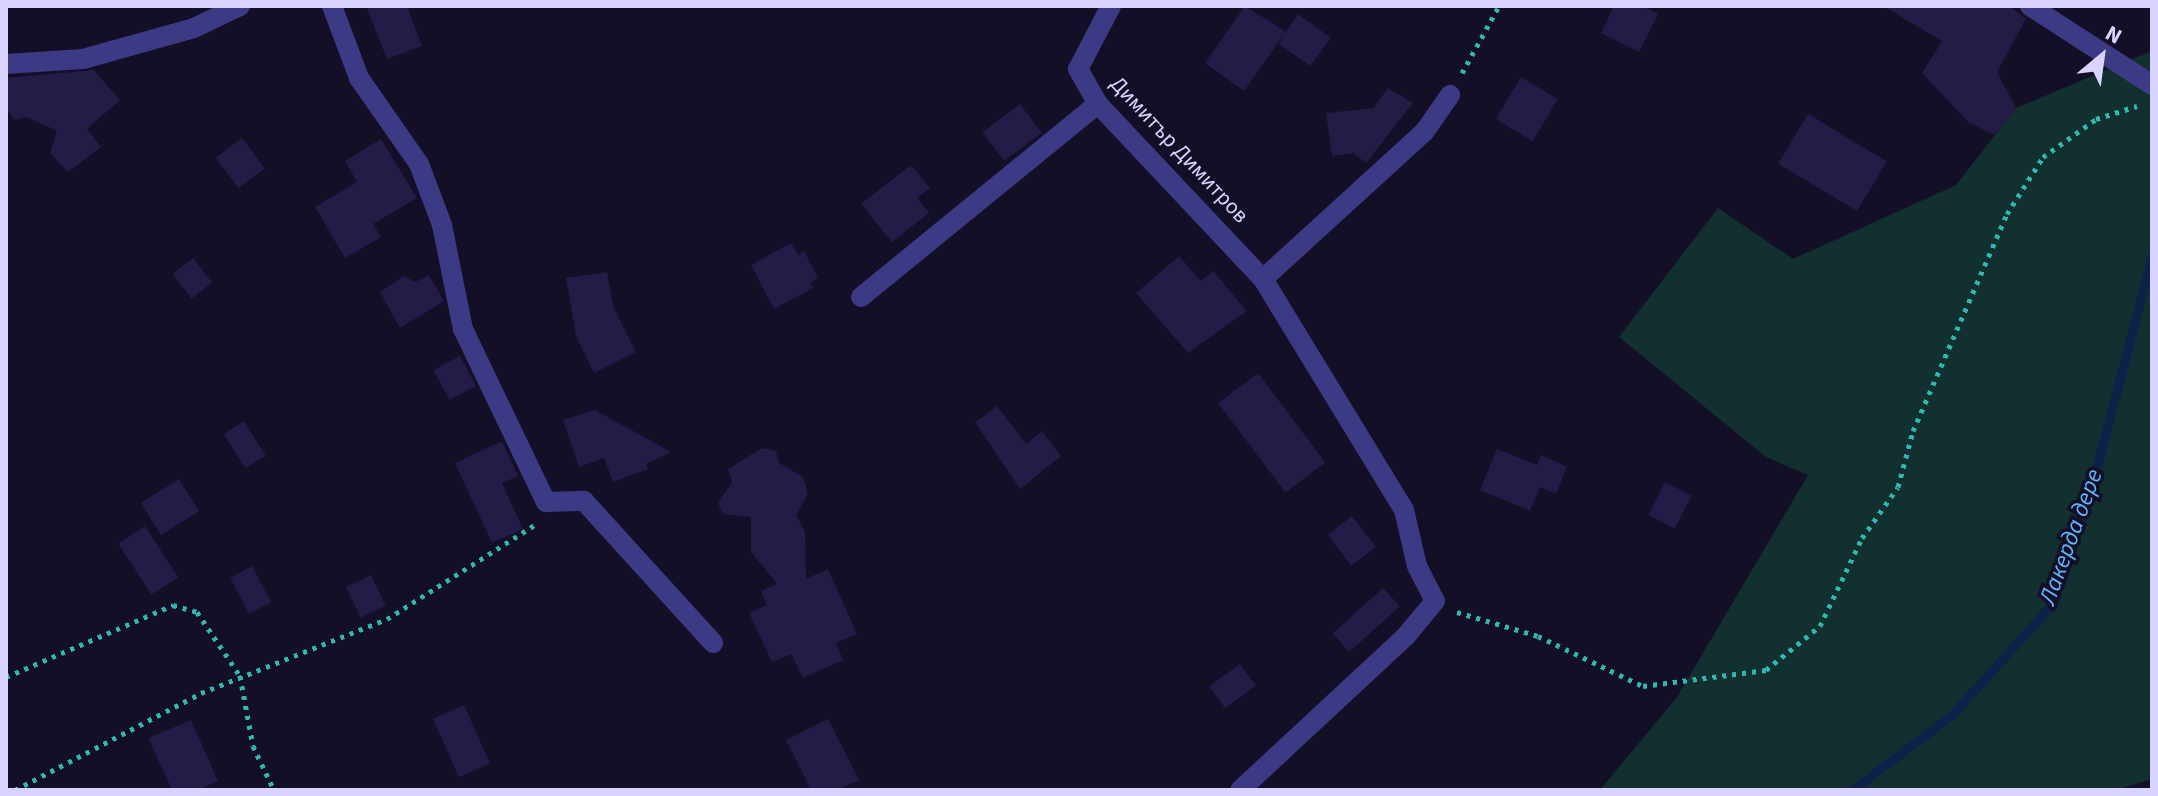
<!DOCTYPE html>
<meta charset="utf-8">
<style>
body{margin:0}
#map{position:relative;width:2158px;height:796px;overflow:hidden;background:#130f26;font-family:"Source Sans 3",sans-serif}
div>[style]{position:absolute}
.green>*{inset:0;background:#12302f}
.stream>*{height:9px;margin:-4.5px;padding:0 4.5px;transform-origin:4.5px;border-radius:4.5px;background:#0c2248}
.building>*{inset:0;background:#241b47;transform-origin:0 0}
.path>*{height:5px;margin-top:-2.5px;transform-origin:0;background:repeating-linear-gradient(90deg,#2fb8b0 0 4px,transparent 0 10px)}
.street>*{height:20px;margin:-10px;padding:0 10px;transform-origin:10px;border-radius:10px;background:#3d3a85}
span{translate:-50% -50%;white-space:nowrap;text-align:center;line-height:1.15;-webkit-text-stroke:7px #130f26;paint-order:stroke}
.street-label{font-size:22px;color:#d9d4ff}
.water-label{font-size:24px;color:#62b6ff;font-style:italic}
.frame{position:absolute;inset:0;border:8px solid #d9d4ff;pointer-events:none}
.north{position:absolute;left:2062px;top:16px;width:80px;height:80px;-webkit-text-stroke:6px #130f26;paint-order:stroke;rotate:29deg;font-size:22px;font-weight:700;line-height:32px;text-align:center;color:#d9d4ff}
.north::after{content:'';display:block;margin:auto;width:28px;height:36px;background:#d9d4ff;clip-path:polygon(50% 0,100% 100%,50% 72%,0 100%)}
</style>
<div id="map">
<div class="green">
<div style="clip-path:polygon(2152px 51px,2152px 779px,2116px 790px,1600px 790px,1677px 697px,1808px 475px,1766px 457px,1619px 337px,1718px 208px,1793px 259px,1956px 185px,2016px 108px)"></div>
</div>
<div class="stream">
<div style="left:1852px;top:790px;width:125px;rotate:-36.9deg"></div>
<div style="left:1952px;top:715px;width:149px;rotate:-48deg"></div>
<div style="left:2052px;top:604px;width:109px;rotate:-70.7deg"></div>
<div style="left:2088px;top:501px;width:254px;rotate:-75.4deg"></div>
</div>
<div class="building">
<div style="clip-path:polygon(366px 6px,407px 6px,422px 46px,387px 59px)"></div>
<div style="clip-path:polygon(1245px 6px,1286px 32px,1298px 14px,1331px 38px,1310px 66px,1279px 44px,1285px 33px,1244px 91px,1205px 63px)"></div>
<div style="clip-path:polygon(1614px 6px,1642px 6px,1658px 14px,1639px 52px,1601px 33px)"></div>
<div style="clip-path:polygon(1883px 6px,2009px 6px,2026px 19px,1997px 72px,2016px 108px,1995px 135px,1969px 123px,1922px 73px,1942px 41px)"></div>
<div style="clip-path:polygon(94px 70px,120px 100px,87px 129px,101px 147px,68px 172px,50px 153px,57px 131px,27px 117px,14px 120px,6px 108px,6px 78px)"></div>
<div style="left:1521px;top:77px;width:43px;height:49px;rotate:31deg"></div>
<div style="clip-path:polygon(1388px 88px,1413px 103px,1366px 163px,1353px 153px,1332px 156px,1326px 113px,1373px 108px)"></div>
<div style="left:1020px;top:104px;width:36px;height:47px;rotate:53deg"></div>
<div style="left:1808px;top:114px;width:92px;height:58px;rotate:31deg"></div>
<div style="left:242px;top:138px;width:38px;height:33px;rotate:53deg"></div>
<div style="clip-path:polygon(381px 139px,417px 198px,373px 224px,381px 237px,345px 258px,315px 207px,357px 182px,345px 161px)"></div>
<div style="clip-path:polygon(911px 165px,930px 188px,917px 198px,929px 213px,892px 242px,861px 204px)"></div>
<div style="clip-path:polygon(791px 243px,798px 255px,804px 251px,818px 278px,810px 283px,813px 288px,774px 309px,751px 265px)"></div>
<div style="clip-path:polygon(1179px 256px,1201px 281px,1213px 271px,1247px 311px,1188px 353px,1136px 293px)"></div>
<div style="left:193px;top:258px;width:31px;height:26px;rotate:52deg"></div>
<div style="clip-path:polygon(607px 272px,613px 306px,636px 352px,594px 373px,576px 336px,566px 278px)"></div>
<div style="clip-path:polygon(429px 275px,444px 301px,400px 328px,380px 292px,404px 276px,415px 282px)"></div>
<div style="left:460px;top:356px;width:34px;height:30px;rotate:62deg"></div>
<div style="left:1258px;top:373px;width:112px;height:50px;rotate:53deg"></div>
<div style="clip-path:polygon(997px 406px,1026px 444px,1042px 431px,1061px 456px,1020px 489px,975px 422px)"></div>
<div style="clip-path:polygon(595px 410px,671px 452px,646px 464px,648px 469px,613px 482px,604px 458px,579px 467px,563px 420px)"></div>
<div style="left:244px;top:421px;width:41px;height:24px;rotate:58deg"></div>
<div style="clip-path:polygon(502px 441px,518px 476px,502px 483px,523px 529px,492px 543px,455px 463px)"></div>
<div style="clip-path:polygon(762px 448px,776px 451px,779px 463px,803px 477px,808px 494px,796px 515px,805px 531px,806px 579px,828px 569px,857px 634px,836px 643px,843px 660px,803px 678px,791px 654px,772px 662px,749px 613px,767px 605px,761px 591px,777px 584px,751px 552px,751px 517px,723px 514px,718px 503px,732px 482px,728px 469px)"></div>
<div style="clip-path:polygon(1497px 449px,1537px 465px,1541px 455px,1567px 467px,1556px 494px,1540px 487px,1530px 511px,1480px 490px)"></div>
<div style="left:179px;top:479px;width:38px;height:45px;rotate:58deg"></div>
<div style="left:1665px;top:482px;width:30px;height:37px;rotate:27deg"></div>
<div style="left:1352px;top:516px;width:39px;height:31px;rotate:52deg"></div>
<div style="left:145px;top:526px;width:61px;height:32px;rotate:57deg"></div>
<div style="left:252px;top:566px;width:41px;height:25px;rotate:62deg"></div>
<div style="left:371px;top:575px;width:34px;height:28px;rotate:64deg"></div>
<div style="left:1383px;top:588px;width:25px;height:68px;rotate:48deg"></div>
<div style="left:1240px;top:664px;width:27px;height:38px;rotate:54deg"></div>
<div style="left:464px;top:705px;width:64px;height:34px;rotate:66deg"></div>
<div style="clip-path:polygon(828px 719px,859px 780px,837px 790px,811px 790px,786px 740px)"></div>
<div style="clip-path:polygon(191px 720px,218px 781px,198px 790px,172px 790px,148px 738px)"></div>
</div>
<div class="path">
<div style="left:1462px;top:73px;width:77px;rotate:-61.1deg"></div>
<div style="left:1457px;top:612px;width:84px;rotate:16.5deg"></div>
<div style="left:1538px;top:636px;width:116px;rotate:25.5deg"></div>
<div style="left:1643px;top:686px;width:124px;rotate:-7.4deg"></div>
<div style="left:1766px;top:670px;width:70px;rotate:-39.2deg"></div>
<div style="left:1820px;top:626px;width:98px;rotate:-64.5deg"></div>
<div style="left:1862px;top:538px;width:62px;rotate:-54.8deg"></div>
<div style="left:1898px;top:487px;width:58px;rotate:-75deg"></div>
<div style="left:1913px;top:431px;width:236px;rotate:-66.6deg"></div>
<div style="left:2007px;top:214px;width:67px;rotate:-57.7deg"></div>
<div style="left:2043px;top:157px;width:65px;rotate:-35.6deg"></div>
<div style="left:2096px;top:119px;width:43px;rotate:-17.6deg"></div>
<div style="left:6px;top:677px;width:182px;rotate:-23.3deg"></div>
<div style="left:173px;top:605px;width:25px;rotate:16deg"></div>
<div style="left:197px;top:612px;width:77px;rotate:56.1deg"></div>
<div style="left:240px;top:676px;width:71px;rotate:79.5deg"></div>
<div style="left:253px;top:746px;width:49px;rotate:64.5deg"></div>
<div style="left:15px;top:790px;width:210px;rotate:-27.5deg"></div>
<div style="left:201px;top:693px;width:200px;rotate:-21.7deg"></div>
<div style="left:387px;top:619px;width:177px;rotate:-32.5deg"></div>
</div>
<div class="street">
<div style="left:332px;top:6px;width:77px;rotate:69.4deg"></div>
<div style="left:359px;top:78px;width:105px;rotate:55.1deg"></div>
<div style="left:419px;top:164px;width:65px;rotate:69.3deg"></div>
<div style="left:442px;top:225px;width:106px;rotate:78.6deg"></div>
<div style="left:463px;top:329px;width:192px;rotate:64.4deg"></div>
<div style="left:546px;top:502px;width:38px;rotate:-2deg"></div>
<div style="left:584px;top:501px;width:192px;rotate:47.7deg"></div>
<div style="left:1111px;top:6px;width:71px;rotate:117.6deg"></div>
<div style="left:1078px;top:69px;width:40px;rotate:60.3deg"></div>
<div style="left:1098px;top:104px;width:241px;rotate:46.7deg"></div>
<div style="left:1263px;top:279px;width:271px;rotate:58.6deg"></div>
<div style="left:1404px;top:510px;width:57px;rotate:76.9deg"></div>
<div style="left:1417px;top:566px;width:39px;rotate:63deg"></div>
<div style="left:1435px;top:601px;width:45px;rotate:129.6deg"></div>
<div style="left:1406px;top:636px;width:226px;rotate:137.1deg"></div>
<div style="left:2030px;top:6px;width:145px;rotate:32.9deg"></div>
<div style="left:6px;top:64px;width:77px;rotate:-3.7deg"></div>
<div style="left:83px;top:59px;width:115px;rotate:-15.6deg"></div>
<div style="left:194px;top:28px;width:51px;rotate:-25.6deg"></div>
<div style="left:1263px;top:279px;width:219px;rotate:-42.4deg"></div>
<div style="left:1425px;top:131px;width:44px;rotate:-55.2deg"></div>
<div style="left:861px;top:297px;width:306px;rotate:-39.2deg"></div>
</div>
<div class="street-label">
<span style="left:1179px;top:150px;rotate:47deg">Димитър Димитров</span>
</div>
<div class="water-label">
<span style="left:2071px;top:537px;rotate:-70deg">Лакерда дере</span>
</div>
<div class="frame"></div>
<div class="north">N</div>
</div>
